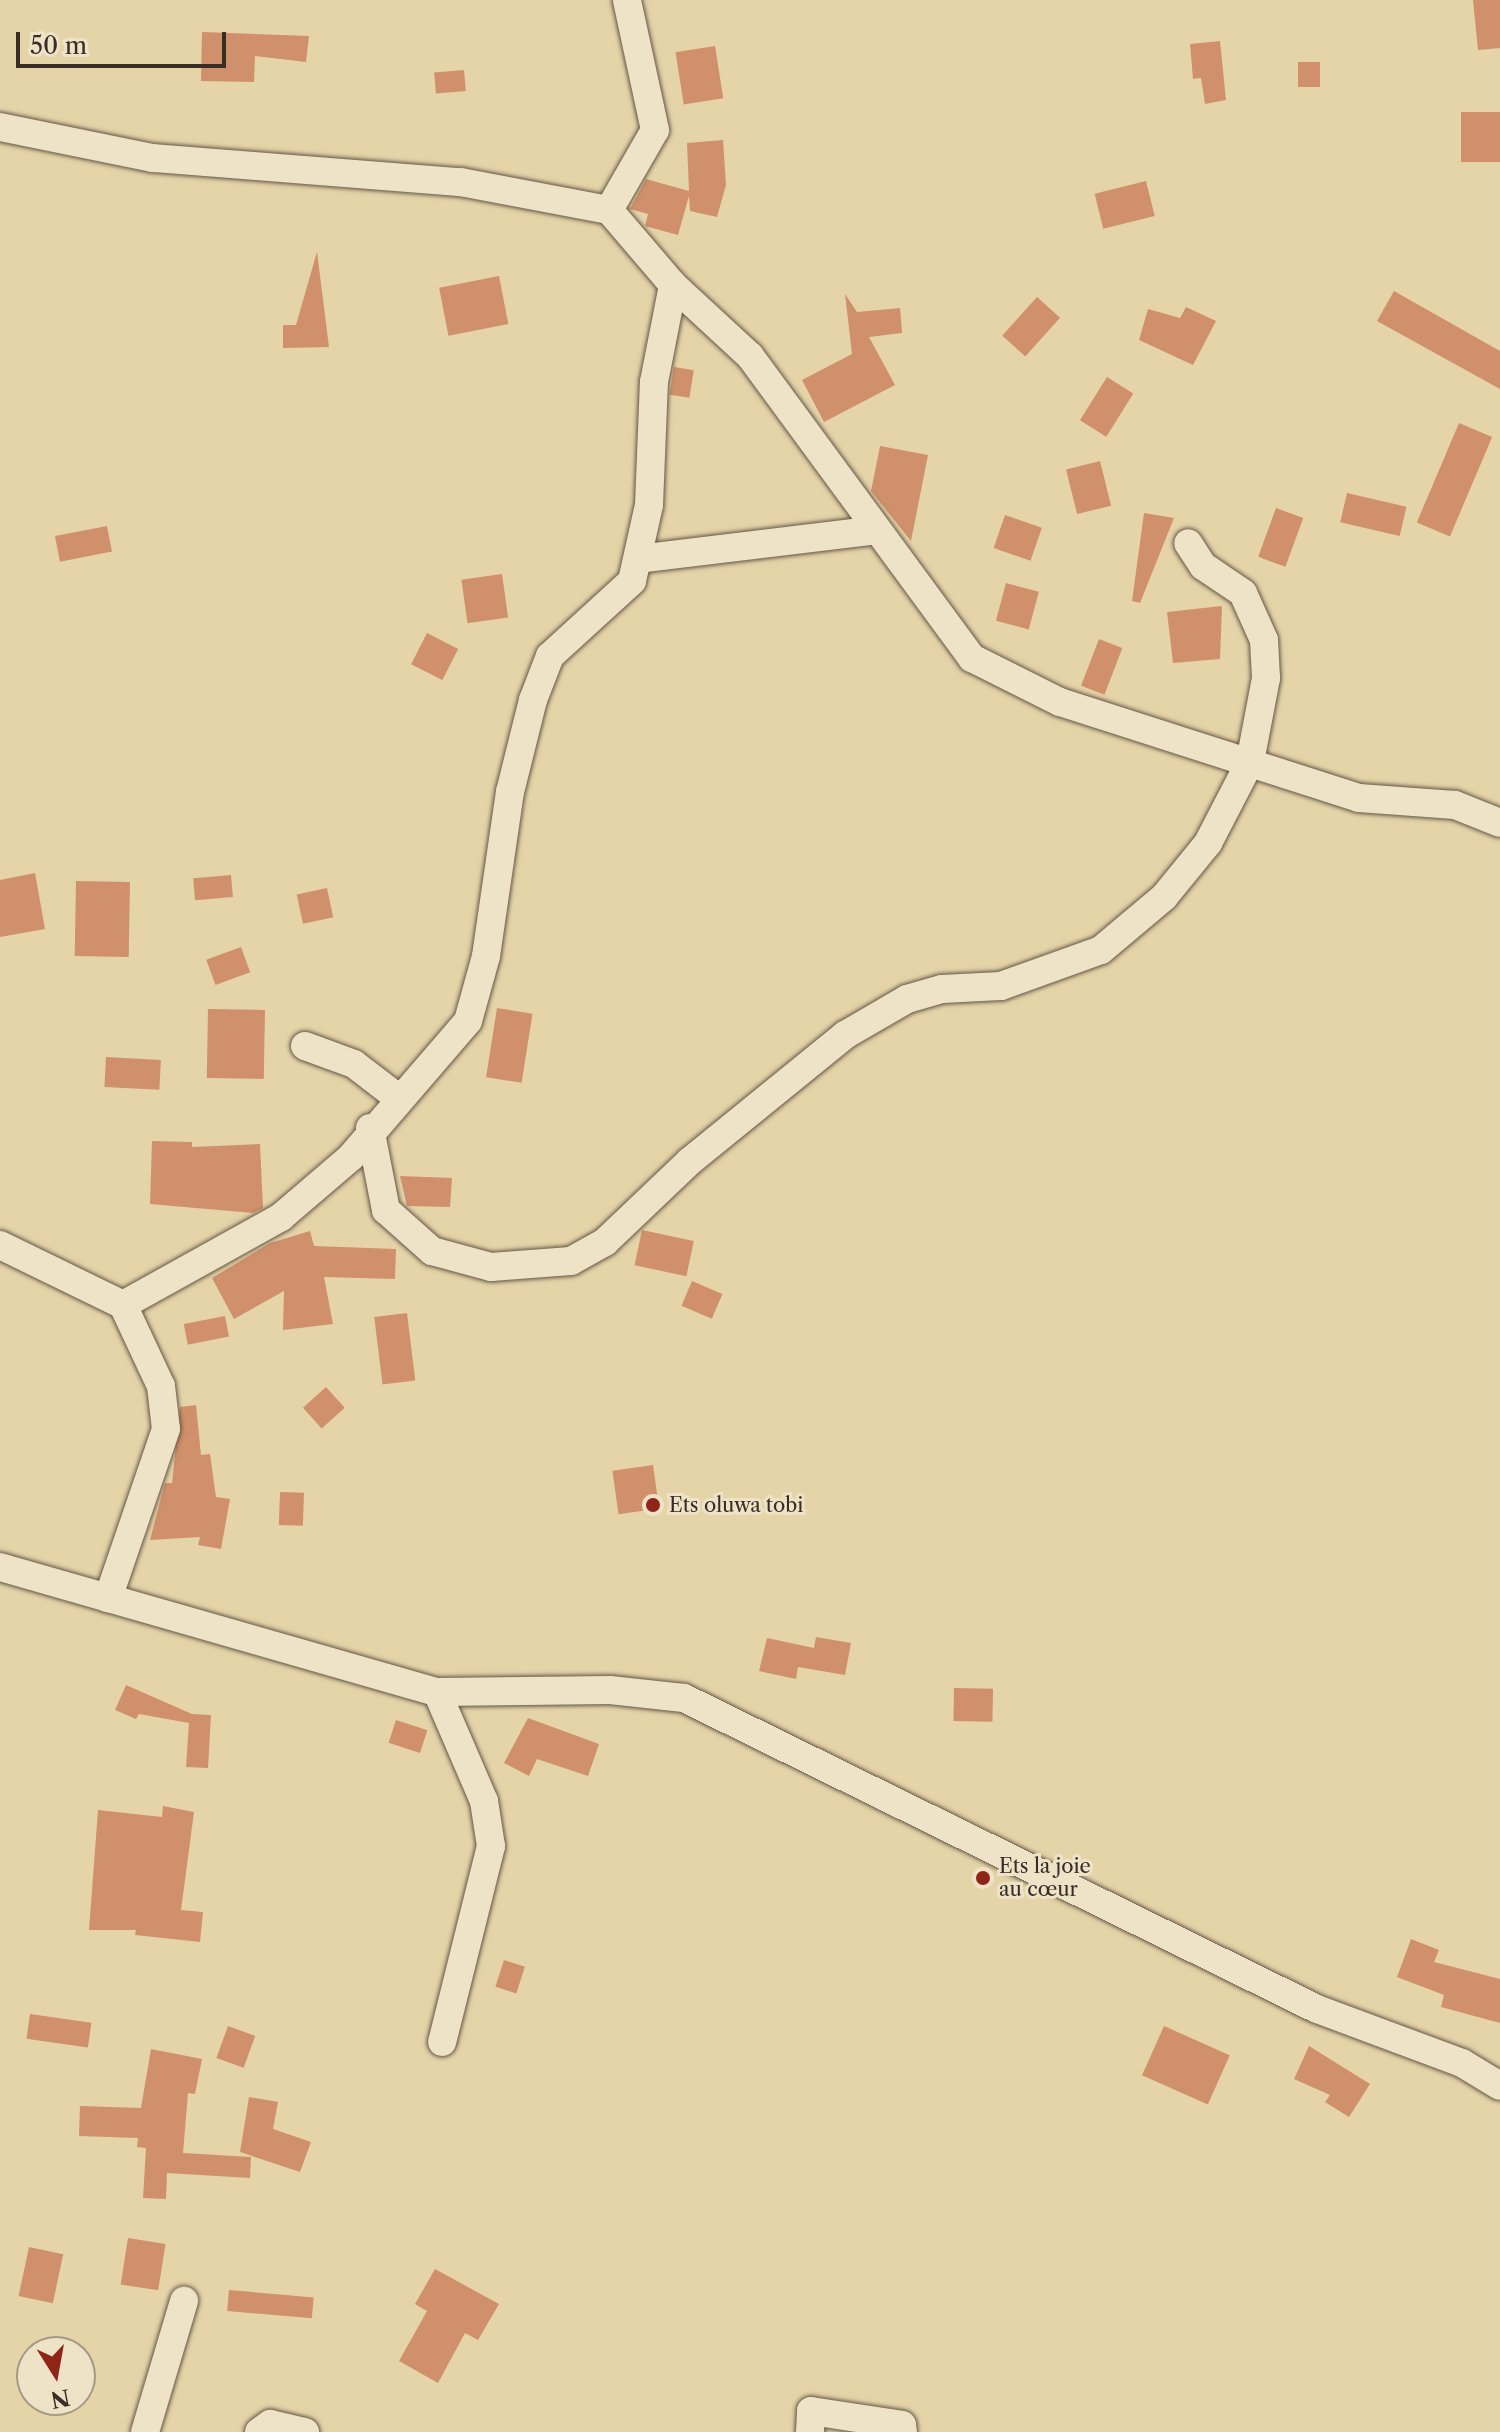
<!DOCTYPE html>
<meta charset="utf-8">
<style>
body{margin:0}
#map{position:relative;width:1500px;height:2432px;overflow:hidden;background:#e5d4a8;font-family:"Libre Caslon Text",serif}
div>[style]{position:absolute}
.building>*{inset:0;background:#d0906b;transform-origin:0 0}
.roads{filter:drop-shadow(0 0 2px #655747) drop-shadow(0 0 2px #655747)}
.minor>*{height:28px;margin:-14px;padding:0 14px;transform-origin:14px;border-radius:14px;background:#eee3c6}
.dots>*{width:22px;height:22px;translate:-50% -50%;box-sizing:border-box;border:4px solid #eee3c6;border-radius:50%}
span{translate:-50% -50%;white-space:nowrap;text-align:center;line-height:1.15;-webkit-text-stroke:6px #eee3c6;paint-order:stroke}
.poi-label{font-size:20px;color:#3a2d27}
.left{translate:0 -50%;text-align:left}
.north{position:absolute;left:16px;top:2336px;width:80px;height:80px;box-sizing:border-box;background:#eee3c6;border:2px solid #a69a86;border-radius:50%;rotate:169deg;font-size:22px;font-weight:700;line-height:32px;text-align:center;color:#3a2d27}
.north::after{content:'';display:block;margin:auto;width:28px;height:36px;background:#8f2418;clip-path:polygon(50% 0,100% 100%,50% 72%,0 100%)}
.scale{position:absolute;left:16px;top:32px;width:210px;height:36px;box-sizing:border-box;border:4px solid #3a2d27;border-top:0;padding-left:10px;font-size:24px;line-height:28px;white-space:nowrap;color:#3a2d27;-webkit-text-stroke:6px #eee3c6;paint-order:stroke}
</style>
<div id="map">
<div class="building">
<div style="clip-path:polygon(1473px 0,1500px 0,1500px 48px,1478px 50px)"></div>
<div style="clip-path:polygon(202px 32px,309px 36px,306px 62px,255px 56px,254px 82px,201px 81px)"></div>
<div style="clip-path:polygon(1220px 41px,1226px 100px,1205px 104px,1201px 78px,1193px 79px,1190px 44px)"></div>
<div style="left:715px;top:46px;width:53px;height:40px;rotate:81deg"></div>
<div style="left:1320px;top:62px;width:25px;height:22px;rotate:90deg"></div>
<div style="left:464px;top:70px;width:21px;height:30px;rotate:85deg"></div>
<div style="left:1500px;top:112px;width:50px;height:39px;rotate:90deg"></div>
<div style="clip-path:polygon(723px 140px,726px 185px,717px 217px,690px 211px,689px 196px,678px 235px,645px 226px,648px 214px,630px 209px,646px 179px,689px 191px,687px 143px)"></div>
<div style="left:1146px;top:181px;width:36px;height:53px;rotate:76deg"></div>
<div style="clip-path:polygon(317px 252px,329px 347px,283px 348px,283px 325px,296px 325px)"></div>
<div style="left:499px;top:276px;width:49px;height:61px;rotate:79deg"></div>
<div style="clip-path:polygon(1394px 291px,1500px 351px,1500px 389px,1377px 321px)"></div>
<div style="clip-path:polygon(845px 294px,857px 312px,900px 308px,902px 333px,869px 337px,895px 385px,824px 422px,802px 380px,852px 354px)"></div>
<div style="left:1037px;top:297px;width:31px;height:52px;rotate:42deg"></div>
<div style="clip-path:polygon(1186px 307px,1216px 321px,1193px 365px,1139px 340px,1148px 309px,1180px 318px)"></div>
<div style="left:674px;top:367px;width:20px;height:28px;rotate:9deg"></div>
<div style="left:1107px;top:377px;width:31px;height:51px;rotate:32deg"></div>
<div style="left:1459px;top:423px;width:36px;height:108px;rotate:23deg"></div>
<div style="clip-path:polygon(880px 446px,928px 455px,911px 541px,871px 491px)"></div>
<div style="left:1100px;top:461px;width:46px;height:35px;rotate:76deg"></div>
<div style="left:1347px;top:493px;width:61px;height:30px;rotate:13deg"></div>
<div style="left:1276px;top:508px;width:29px;height:52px;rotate:20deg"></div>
<div style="clip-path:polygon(1144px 513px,1174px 518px,1140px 603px,1132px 601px)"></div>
<div style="left:1005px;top:515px;width:39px;height:35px;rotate:19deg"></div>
<div style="left:107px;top:526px;width:26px;height:53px;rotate:79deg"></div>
<div style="left:502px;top:574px;width:44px;height:41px;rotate:82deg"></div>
<div style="left:1006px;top:583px;width:34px;height:39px;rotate:15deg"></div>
<div style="clip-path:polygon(1222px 606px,1220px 659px,1173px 663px,1167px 612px)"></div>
<div style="left:427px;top:633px;width:35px;height:35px;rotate:27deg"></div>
<div style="left:1099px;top:639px;width:25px;height:50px;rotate:21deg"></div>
<div style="clip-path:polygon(35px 873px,45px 929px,0 937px,0 880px)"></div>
<div style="left:231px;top:875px;width:22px;height:38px;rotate:85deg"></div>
<div style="left:76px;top:881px;width:54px;height:75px;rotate:1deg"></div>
<div style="left:327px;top:888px;width:30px;height:31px;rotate:78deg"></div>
<div style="left:241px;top:947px;width:27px;height:37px;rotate:70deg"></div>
<div style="left:497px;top:1008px;width:36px;height:70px;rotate:9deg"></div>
<div style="left:208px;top:1009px;width:57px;height:69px;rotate:1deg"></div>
<div style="left:106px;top:1057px;width:55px;height:30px;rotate:3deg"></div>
<div style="clip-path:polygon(152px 1141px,192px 1142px,192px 1147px,260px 1144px,263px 1208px,253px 1213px,150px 1204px)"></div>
<div style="clip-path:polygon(400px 1176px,452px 1178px,450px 1207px,407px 1206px)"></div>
<div style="left:642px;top:1230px;width:53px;height:36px;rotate:12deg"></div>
<div style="clip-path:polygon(310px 1231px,314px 1246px,396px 1249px,395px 1279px,324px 1277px,333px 1324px,283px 1330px,284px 1291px,234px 1319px,212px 1278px,270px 1243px)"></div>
<div style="left:692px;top:1281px;width:33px;height:27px;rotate:23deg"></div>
<div style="left:407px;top:1313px;width:68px;height:33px;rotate:83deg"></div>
<div style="left:225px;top:1316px;width:21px;height:42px;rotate:79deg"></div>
<div style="left:326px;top:1387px;width:28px;height:31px;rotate:48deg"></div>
<div style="clip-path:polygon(196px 1405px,201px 1455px,210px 1454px,216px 1497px,230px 1499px,221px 1549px,198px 1545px,200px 1537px,150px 1540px,165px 1483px,172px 1483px,180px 1407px)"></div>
<div style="left:653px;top:1465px;width:44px;height:41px;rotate:82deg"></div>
<div style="left:280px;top:1492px;width:24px;height:33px;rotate:2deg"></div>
<div style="clip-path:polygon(816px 1637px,851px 1643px,845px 1675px,798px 1667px,796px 1679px,759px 1671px,767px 1638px,814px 1648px)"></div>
<div style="clip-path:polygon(126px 1685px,192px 1714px,211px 1715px,208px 1768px,186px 1767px,189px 1723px,139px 1714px,136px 1719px,115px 1710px)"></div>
<div style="left:954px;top:1688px;width:39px;height:33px;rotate:1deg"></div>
<div style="clip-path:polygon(528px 1718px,599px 1744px,588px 1776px,537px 1759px,529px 1776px,504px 1763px)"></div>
<div style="left:396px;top:1720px;width:33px;height:24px;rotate:18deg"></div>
<div style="clip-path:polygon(163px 1806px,194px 1812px,181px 1910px,203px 1912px,200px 1942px,135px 1935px,136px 1930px,89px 1930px,98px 1810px,162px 1817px)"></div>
<div style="clip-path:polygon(1411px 1939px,1439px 1950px,1434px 1962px,1500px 1979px,1500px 2023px,1441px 2007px,1444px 1995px,1397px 1977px)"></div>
<div style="left:504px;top:1960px;width:22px;height:28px;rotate:18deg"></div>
<div style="left:30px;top:2014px;width:62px;height:25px;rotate:8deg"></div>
<div style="left:228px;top:2026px;width:29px;height:34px;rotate:20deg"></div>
<div style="left:1164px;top:2026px;width:72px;height:54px;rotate:24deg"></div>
<div style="clip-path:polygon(1309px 2046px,1370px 2084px,1349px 2117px,1325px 2102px,1330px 2095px,1294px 2079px)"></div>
<div style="clip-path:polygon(151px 2049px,202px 2059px,195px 2094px,188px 2093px,183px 2153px,251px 2157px,250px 2178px,167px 2173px,166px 2199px,143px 2198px,146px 2148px,137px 2147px,138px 2138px,79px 2136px,80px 2106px,141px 2108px)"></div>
<div style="clip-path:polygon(249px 2097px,278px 2102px,273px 2129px,311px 2142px,300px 2172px,240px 2152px)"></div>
<div style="left:128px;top:2238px;width:38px;height:47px;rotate:9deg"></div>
<div style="left:29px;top:2247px;width:35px;height:50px;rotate:12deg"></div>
<div style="clip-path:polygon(435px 2269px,499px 2304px,478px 2340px,465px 2333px,438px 2383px,399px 2361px,427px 2311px,415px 2304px)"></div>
<div style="left:229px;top:2290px;width:85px;height:21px;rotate:5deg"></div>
</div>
<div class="roads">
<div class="minor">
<div style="left:0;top:127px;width:156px;rotate:11.5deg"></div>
<div style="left:153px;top:158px;width:309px;rotate:4.5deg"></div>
<div style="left:461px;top:182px;width:151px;rotate:10.7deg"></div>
<div style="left:609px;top:210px;width:99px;rotate:49.5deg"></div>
<div style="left:673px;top:285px;width:105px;rotate:42.7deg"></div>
<div style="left:750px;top:356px;width:375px;rotate:53.7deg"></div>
<div style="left:972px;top:658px;width:98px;rotate:26.6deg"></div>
<div style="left:1060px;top:702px;width:314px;rotate:17.8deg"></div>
<div style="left:1359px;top:798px;width:96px;rotate:4.2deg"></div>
<div style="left:1455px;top:805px;width:48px;rotate:21.8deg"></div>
<div style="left:609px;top:210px;width:92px;rotate:-60.1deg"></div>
<div style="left:655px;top:130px;width:133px;rotate:-102.2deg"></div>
<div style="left:638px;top:559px;width:240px;rotate:-6.9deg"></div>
<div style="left:305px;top:1046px;width:52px;rotate:20.2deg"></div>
<div style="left:354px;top:1064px;width:54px;rotate:37.5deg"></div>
<div style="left:370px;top:1128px;width:84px;rotate:79deg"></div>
<div style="left:386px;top:1210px;width:62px;rotate:41.7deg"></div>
<div style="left:432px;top:1251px;width:61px;rotate:15.2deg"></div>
<div style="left:491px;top:1267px;width:80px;rotate:-4.3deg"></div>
<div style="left:571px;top:1261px;width:39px;rotate:-29deg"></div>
<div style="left:605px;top:1242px;width:117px;rotate:-43.6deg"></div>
<div style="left:690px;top:1161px;width:200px;rotate:-39.1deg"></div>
<div style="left:845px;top:1035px;width:72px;rotate:-30.1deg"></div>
<div style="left:907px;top:999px;width:36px;rotate:-16deg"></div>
<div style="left:942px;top:989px;width:59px;rotate:-2.9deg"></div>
<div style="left:1001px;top:986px;width:106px;rotate:-19.8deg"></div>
<div style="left:1101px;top:950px;width:82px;rotate:-40.1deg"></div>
<div style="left:1164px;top:897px;width:70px;rotate:-50.8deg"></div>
<div style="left:1208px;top:843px;width:91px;rotate:-62.6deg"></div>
<div style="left:1250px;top:762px;width:86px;rotate:-79.2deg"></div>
<div style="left:1266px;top:678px;width:38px;rotate:-93deg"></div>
<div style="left:1264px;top:640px;width:51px;rotate:-114.1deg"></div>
<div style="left:1243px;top:593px;width:48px;rotate:-146deg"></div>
<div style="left:1203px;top:566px;width:27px;rotate:-123deg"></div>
<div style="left:0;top:1245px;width:137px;rotate:26deg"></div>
<div style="left:123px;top:1305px;width:89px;rotate:64.9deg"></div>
<div style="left:161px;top:1386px;width:43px;rotate:83.4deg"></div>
<div style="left:166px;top:1429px;width:179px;rotate:108.9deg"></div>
<div style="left:123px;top:1305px;width:181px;rotate:-29.1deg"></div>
<div style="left:281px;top:1217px;width:92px;rotate:-40.6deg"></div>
<div style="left:351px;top:1157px;width:179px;rotate:-49.3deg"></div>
<div style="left:468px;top:1021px;width:67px;rotate:-74.5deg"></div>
<div style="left:486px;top:956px;width:166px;rotate:-81.7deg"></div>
<div style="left:510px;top:792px;width:95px;rotate:-76deg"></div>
<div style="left:533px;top:700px;width:47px;rotate:-68.9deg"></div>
<div style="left:550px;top:656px;width:111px;rotate:-42.4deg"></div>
<div style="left:632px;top:581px;width:78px;rotate:-77.4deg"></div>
<div style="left:649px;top:505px;width:123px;rotate:-87.7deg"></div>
<div style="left:654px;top:382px;width:99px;rotate:-78.9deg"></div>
<div style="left:0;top:1567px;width:455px;rotate:16deg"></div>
<div style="left:437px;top:1692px;width:173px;rotate:-0.7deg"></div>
<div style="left:610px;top:1690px;width:74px;rotate:6.2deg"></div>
<div style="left:684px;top:1698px;width:705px;rotate:26.17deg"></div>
<div style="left:1317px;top:2009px;width:155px;rotate:20.4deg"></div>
<div style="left:1462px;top:2063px;width:44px;rotate:31.2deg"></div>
<div style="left:437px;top:1692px;width:119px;rotate:66.7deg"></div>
<div style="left:484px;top:1801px;width:46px;rotate:81.2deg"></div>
<div style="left:491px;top:1846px;width:202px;rotate:104deg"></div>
<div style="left:145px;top:2432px;width:137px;rotate:-73.4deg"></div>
<div style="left:259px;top:2432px;width:14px;rotate:-36deg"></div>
<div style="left:270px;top:2424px;width:36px;rotate:13deg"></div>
<div style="left:810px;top:2432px;width:21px;rotate:-87deg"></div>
<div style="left:811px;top:2411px;width:92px;rotate:8.7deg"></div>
<div style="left:902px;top:2425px;width:7px;rotate:82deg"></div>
</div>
</div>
<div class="dots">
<div style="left:653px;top:1505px;background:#8f2418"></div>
<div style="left:983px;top:1878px;background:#8f2418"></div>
</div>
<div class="poi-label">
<span class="left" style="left:669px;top:1505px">Ets oluwa tobi</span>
<span class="left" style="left:999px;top:1878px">Ets la joie<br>au cœur</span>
</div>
<div class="north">N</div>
<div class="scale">50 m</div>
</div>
